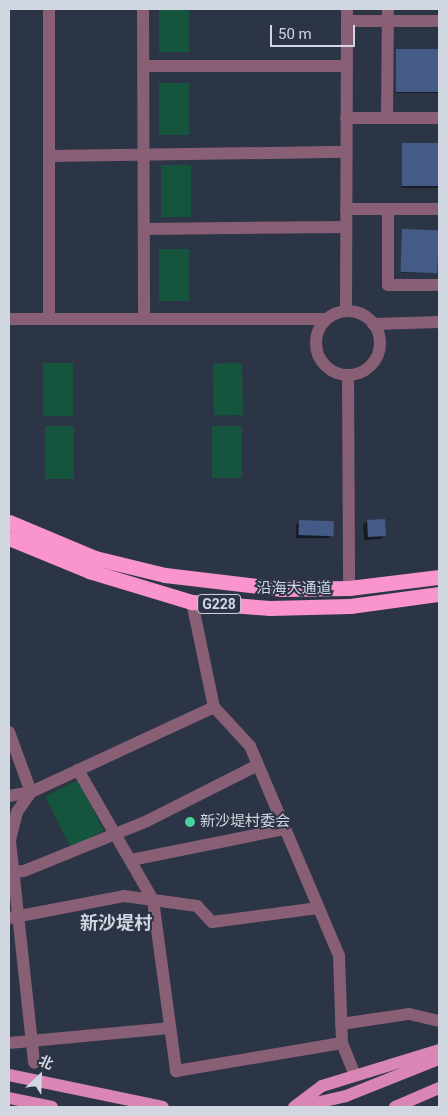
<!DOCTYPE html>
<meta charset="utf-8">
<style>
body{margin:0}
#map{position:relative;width:448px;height:1116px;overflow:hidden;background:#2c3545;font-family:Roboto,"Noto Sans SC",sans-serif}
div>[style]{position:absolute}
.green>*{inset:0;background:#16553d;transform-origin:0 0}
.shadow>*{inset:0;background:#0007;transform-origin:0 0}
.building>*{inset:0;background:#445b87;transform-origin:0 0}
.minor>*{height:12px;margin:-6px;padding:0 6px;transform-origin:6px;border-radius:6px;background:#885f75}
.minor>.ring{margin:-6px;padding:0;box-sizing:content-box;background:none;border:12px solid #885f75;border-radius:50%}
.major>*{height:12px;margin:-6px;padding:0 6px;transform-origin:6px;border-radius:6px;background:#d986b4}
.highway>*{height:15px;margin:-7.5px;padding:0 7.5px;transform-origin:7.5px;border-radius:7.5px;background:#f994cc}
.dots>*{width:14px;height:14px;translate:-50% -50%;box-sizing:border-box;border:2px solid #2c3545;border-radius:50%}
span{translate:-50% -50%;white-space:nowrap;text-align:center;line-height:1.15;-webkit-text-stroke:4px #2c3545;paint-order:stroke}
.shield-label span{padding:1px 4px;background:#2c3545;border:1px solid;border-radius:4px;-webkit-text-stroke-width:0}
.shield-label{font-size:14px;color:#d1d7e1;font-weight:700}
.street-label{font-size:15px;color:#d1d7e1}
.poi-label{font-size:15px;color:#d1d7e1}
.left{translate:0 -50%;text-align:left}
.quarter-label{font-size:18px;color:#d1d7e1;font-weight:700}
.frame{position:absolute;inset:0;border:10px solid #d1d7e1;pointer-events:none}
.north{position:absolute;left:15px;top:1051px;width:50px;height:50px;-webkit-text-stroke:4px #2c3545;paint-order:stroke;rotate:24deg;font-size:14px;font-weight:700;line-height:20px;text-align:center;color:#d1d7e1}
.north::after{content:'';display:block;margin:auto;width:18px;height:22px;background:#d1d7e1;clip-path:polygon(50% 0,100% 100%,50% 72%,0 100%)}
.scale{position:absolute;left:270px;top:25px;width:85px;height:22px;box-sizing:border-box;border:2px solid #d1d7e1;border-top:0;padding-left:6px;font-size:15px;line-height:18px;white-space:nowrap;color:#d1d7e1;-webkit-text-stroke:4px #2c3545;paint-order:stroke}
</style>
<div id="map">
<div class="green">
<div style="left:159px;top:9px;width:30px;height:43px"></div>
<div style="left:159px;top:83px;width:30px;height:52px"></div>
<div style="left:161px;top:165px;width:30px;height:52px"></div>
<div style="left:159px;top:249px;width:30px;height:52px"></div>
<div style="left:43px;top:363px;width:30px;height:53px"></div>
<div style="left:242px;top:363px;width:52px;height:29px;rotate:89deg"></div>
<div style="left:45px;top:426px;width:29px;height:53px"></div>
<div style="left:212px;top:426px;width:30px;height:52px"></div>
<div style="left:78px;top:780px;width:57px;height:37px;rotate:63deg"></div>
</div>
<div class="shadow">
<div style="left:396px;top:50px;width:43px;height:43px"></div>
<div style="left:402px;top:145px;width:37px;height:43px"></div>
<div style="left:402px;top:231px;width:37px;height:42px"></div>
<div style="clip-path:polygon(300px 521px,332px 534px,329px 538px,296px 538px,296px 525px)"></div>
<div style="clip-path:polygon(367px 521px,384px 535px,381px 539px,364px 540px,363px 525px)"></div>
</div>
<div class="building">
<div style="left:396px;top:49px;width:43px;height:43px"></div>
<div style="left:402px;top:143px;width:37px;height:43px"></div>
<div style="left:402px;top:229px;width:37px;height:43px;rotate:2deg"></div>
<div style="left:385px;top:519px;width:17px;height:18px;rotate:87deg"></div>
<div style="left:299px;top:520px;width:35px;height:15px;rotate:2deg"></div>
</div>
<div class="minor">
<div style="left:143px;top:9px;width:310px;rotate:89.8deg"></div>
<div style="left:347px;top:21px;width:92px"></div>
<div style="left:144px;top:66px;width:202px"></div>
<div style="left:346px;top:118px;width:93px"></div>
<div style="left:387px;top:118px;width:109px;rotate:-89.5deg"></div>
<div style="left:49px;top:156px;width:297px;rotate:-0.8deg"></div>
<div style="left:346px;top:209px;width:93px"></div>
<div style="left:388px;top:209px;width:76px;rotate:90deg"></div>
<div style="left:388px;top:285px;width:51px"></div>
<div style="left:144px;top:229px;width:202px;rotate:-0.6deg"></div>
<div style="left:346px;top:311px;width:302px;rotate:-89.8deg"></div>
<div class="ring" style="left:316px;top:311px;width:52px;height:52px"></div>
<div style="left:9px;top:319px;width:317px"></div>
<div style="left:49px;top:319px;width:310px;rotate:-90deg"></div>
<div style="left:373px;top:324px;width:66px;rotate:-1.7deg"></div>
<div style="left:348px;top:376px;width:212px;rotate:89.7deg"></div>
<div style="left:192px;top:602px;width:107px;rotate:78.2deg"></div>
<div style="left:214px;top:707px;width:53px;rotate:47.3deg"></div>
<div style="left:250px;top:746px;width:228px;rotate:67deg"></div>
<div style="left:339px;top:956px;width:87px;rotate:88deg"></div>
<div style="left:342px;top:1043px;width:35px;rotate:68deg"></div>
<div style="left:9px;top:732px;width:64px;rotate:69.9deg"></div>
<div style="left:31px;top:792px;width:24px;rotate:125deg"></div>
<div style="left:17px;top:812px;width:30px;rotate:104deg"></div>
<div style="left:10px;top:841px;width:223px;rotate:83.8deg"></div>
<div style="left:78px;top:770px;width:150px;rotate:60deg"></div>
<div style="left:153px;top:900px;width:173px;rotate:82.3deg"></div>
<div style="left:176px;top:1071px;width:168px;rotate:-9.6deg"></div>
<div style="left:9px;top:796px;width:22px;rotate:-10deg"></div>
<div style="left:31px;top:792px;width:202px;rotate:-24.9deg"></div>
<div style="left:131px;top:860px;width:157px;rotate:-11.4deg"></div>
<div style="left:12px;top:872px;width:12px;rotate:-5deg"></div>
<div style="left:24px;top:871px;width:133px;rotate:-22.1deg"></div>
<div style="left:147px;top:821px;width:124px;rotate:-26.8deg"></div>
<div style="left:9px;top:918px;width:117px;rotate:-10.8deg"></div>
<div style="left:124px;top:896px;width:74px;rotate:7.8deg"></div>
<div style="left:197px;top:906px;width:22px;rotate:47deg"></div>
<div style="left:212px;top:922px;width:107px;rotate:-7.5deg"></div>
<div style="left:341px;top:1024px;width:69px;rotate:-8.4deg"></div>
<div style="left:409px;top:1014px;width:31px;rotate:13deg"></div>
<div style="left:9px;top:1043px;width:162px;rotate:-5.3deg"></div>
</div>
<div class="major">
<div style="left:9px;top:1075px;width:157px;rotate:11.7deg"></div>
<div style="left:9px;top:1098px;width:44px;rotate:11.8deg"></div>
<div style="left:294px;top:1107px;width:35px;rotate:-37deg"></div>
<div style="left:322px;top:1086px;width:122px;rotate:-17.1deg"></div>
<div style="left:298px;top:1107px;width:49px;rotate:-12.9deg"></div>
<div style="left:346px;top:1096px;width:100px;rotate:-21.7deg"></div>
<div style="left:395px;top:1107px;width:48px;rotate:-23.4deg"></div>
</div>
<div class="highway">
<div style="left:9px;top:522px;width:93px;rotate:22.7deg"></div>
<div style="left:95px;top:558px;width:72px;rotate:13.7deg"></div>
<div style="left:165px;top:575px;width:118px;rotate:6.8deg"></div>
<div style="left:282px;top:589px;width:67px;rotate:-0.9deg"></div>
<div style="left:349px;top:588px;width:91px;rotate:-7deg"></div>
<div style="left:9px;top:538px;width:87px;rotate:22.4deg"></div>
<div style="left:89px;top:571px;width:108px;rotate:16.8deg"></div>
<div style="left:192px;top:602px;width:78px;rotate:4.4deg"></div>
<div style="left:270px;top:608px;width:80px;rotate:-1.4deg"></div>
<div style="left:350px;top:606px;width:90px;rotate:-7.7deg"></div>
</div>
<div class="dots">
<div style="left:190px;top:822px;background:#45d49f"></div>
</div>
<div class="shield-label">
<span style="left:219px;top:604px">G228</span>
</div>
<div class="street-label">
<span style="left:294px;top:589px">沿海大通道</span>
</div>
<div class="poi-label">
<span class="left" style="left:200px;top:822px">新沙堤村委会</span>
</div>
<div class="quarter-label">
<span style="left:116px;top:923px">新沙堤村</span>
</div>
<div class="frame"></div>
<div class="north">北</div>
<div class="scale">50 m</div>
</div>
